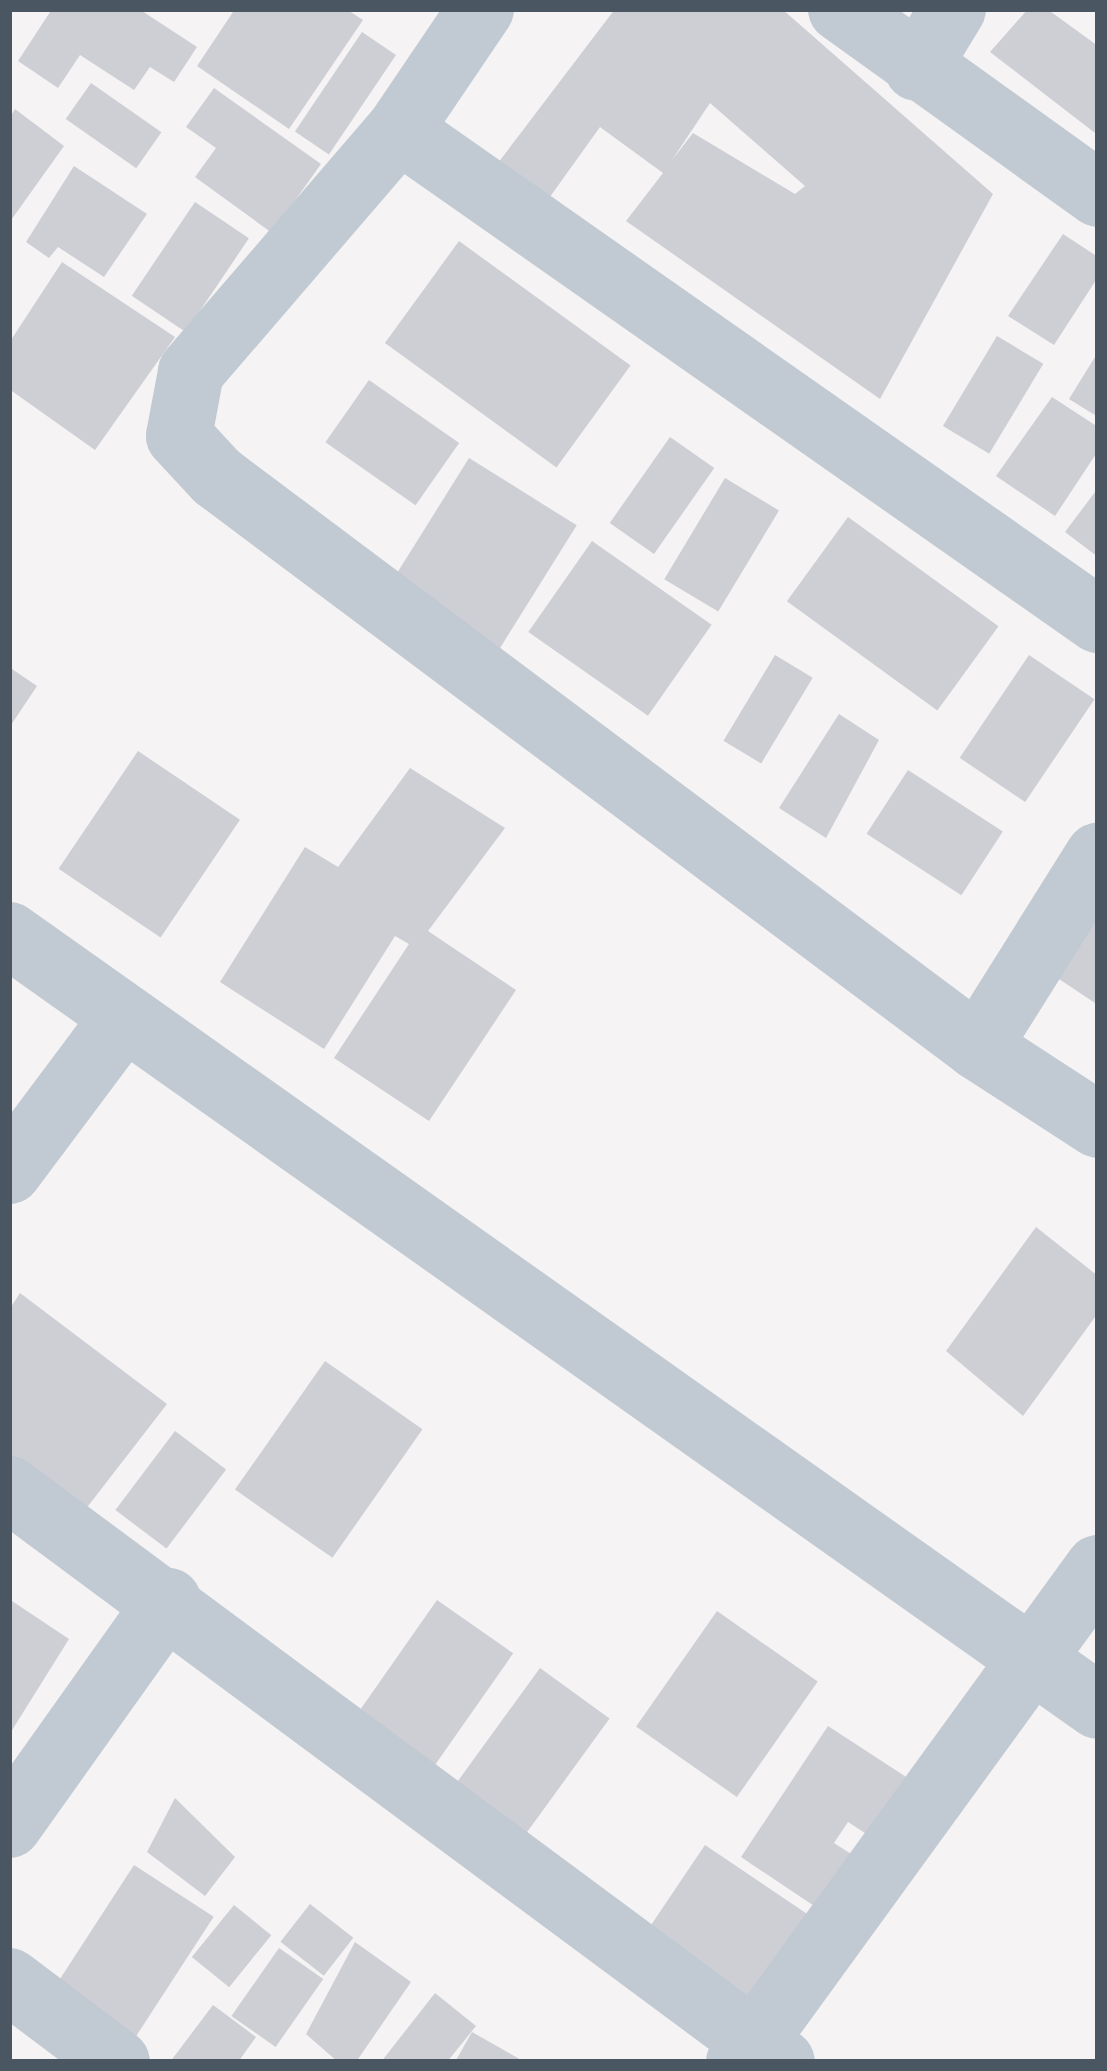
<!DOCTYPE html>
<style>
body{margin:0}
#map{position:relative;width:1107px;height:2071px;overflow:hidden;background:#f5f3f3;font-family:"Titillium Web",sans-serif}
div>[style]{position:absolute}
.building>*{inset:0;background:#cdcfd5;transform-origin:0 0}
.minor>*{height:66px;margin:-33px;padding:0 33px;transform-origin:33px;border-radius:33px;background:#c1cad2}
span{translate:-50% -50%;white-space:nowrap;text-align:center;line-height:1.15;-webkit-text-stroke:12px #fff;paint-order:stroke}
.frame{position:absolute;inset:0;border:12px solid #4a5661;pointer-events:none}
</style>
<div id="map">
<div class="building">
<div style="clip-path:polygon(52px 9px,139px 9px,197px 47px,174px 82px,150px 67px,134px 90px,80px 55px,58px 88px,18px 61px)"></div>
<div style="clip-path:polygon(235px 9px,346px 9px,363px 20px,289px 129px,197px 66px)"></div>
<div style="clip-path:polygon(evenodd,615px 9px,782px 9px,993px 194px,880px 399px,626px 221px,663px 173px,600px 127px,547px 201px,498px 163px,615px 9px,710px 103px,805px 186px,795px 194px,693px 133px,672px 160px,710px 103px)"></div>
<div style="clip-path:polygon(1028px 9px,1047px 9px,1098px 46px,1095px 133px,990px 52px)"></div>
<div style="left:362px;top:32px;width:41px;height:120px;rotate:34deg"></div>
<div style="left:91px;top:83px;width:86px;height:44px;rotate:35deg"></div>
<div style="clip-path:polygon(214px 88px,321px 164px,272px 233px,195px 177px,216px 148px,186px 127px)"></div>
<div style="clip-path:polygon(15px 109px,64px 146px,9px 223px,9px 119px)"></div>
<div style="clip-path:polygon(74px 166px,147px 214px,104px 277px,58px 247px,49px 258px,26px 242px)"></div>
<div style="left:195px;top:202px;width:65px;height:113px;rotate:34deg"></div>
<div style="clip-path:polygon(1063px 234px,1098px 257px,1098px 277px,1054px 345px,1008px 316px)"></div>
<div style="left:459px;top:241px;width:212px;height:126px;rotate:36deg"></div>
<div style="clip-path:polygon(62px 262px,175px 337px,95px 450px,9px 389px,9px 343px)"></div>
<div style="left:997px;top:336px;width:54px;height:105px;rotate:31deg"></div>
<div style="clip-path:polygon(1098px 352px,1098px 417px,1069px 399px)"></div>
<div style="left:369px;top:380px;width:110px;height:76px;rotate:35deg"></div>
<div style="clip-path:polygon(1052px 397px,1098px 427px,1098px 451px,1055px 516px,996px 476px)"></div>
<div style="left:670px;top:437px;width:54px;height:105px;rotate:35deg"></div>
<div style="left:469px;top:458px;width:127px;height:154px;rotate:32deg"></div>
<div style="left:725px;top:478px;width:63px;height:118px;rotate:31deg"></div>
<div style="clip-path:polygon(1098px 488px,1098px 557px,1065px 532px)"></div>
<div style="left:848px;top:517px;width:186px;height:104px;rotate:36deg"></div>
<div style="left:592px;top:541px;width:146px;height:111px;rotate:35deg"></div>
<div style="left:775px;top:655px;width:44px;height:100px;rotate:31deg"></div>
<div style="left:1029px;top:655px;width:79px;height:124px;rotate:34deg"></div>
<div style="clip-path:polygon(9px 667px,37px 686px,9px 728px)"></div>
<div style="clip-path:polygon(839px 714px,879px 740px,826px 838px,779px 808px)"></div>
<div style="left:138px;top:751px;width:123px;height:142px;rotate:34deg"></div>
<div style="clip-path:polygon(410px 768px,505px 828px,428px 931px,516px 990px,429px 1121px,334px 1058px,409px 944px,395px 936px,324px 1049px,220px 982px,305px 847px,338px 867px)"></div>
<div style="left:908px;top:770px;width:113px;height:76px;rotate:33deg"></div>
<div style="clip-path:polygon(1098px 915px,1098px 1005px,1056px 977px)"></div>
<div style="clip-path:polygon(1036px 1227px,1098px 1276px,1098px 1313px,1023px 1416px,946px 1351px)"></div>
<div style="clip-path:polygon(20px 1293px,167px 1404px,85px 1510px,9px 1457px,9px 1310px)"></div>
<div style="left:325px;top:1361px;width:119px;height:157px;rotate:35deg"></div>
<div style="left:175px;top:1431px;width:64px;height:99px;rotate:37deg"></div>
<div style="clip-path:polygon(9px 1599px,69px 1639px,9px 1735px)"></div>
<div style="left:437px;top:1600px;width:93px;height:148px;rotate:35deg"></div>
<div style="left:717px;top:1611px;width:123px;height:141px;rotate:35deg"></div>
<div style="left:540px;top:1668px;width:86px;height:144px;rotate:36deg"></div>
<div style="clip-path:polygon(828px 1726px,923px 1788px,885px 1846px,848px 1822px,834px 1843px,873px 1868px,838px 1922px,741px 1857px)"></div>
<div style="clip-path:polygon(175px 1798px,235px 1857px,205px 1896px,147px 1852px)"></div>
<div style="left:705px;top:1845px;width:130px;height:101px;rotate:34deg"></div>
<div style="left:134px;top:1865px;width:95px;height:146px;rotate:33deg"></div>
<div style="left:310px;top:1904px;width:55px;height:48px;rotate:38deg"></div>
<div style="left:234px;top:1905px;width:48px;height:67px;rotate:39deg"></div>
<div style="clip-path:polygon(355px 1942px,411px 1982px,356px 2062px,338px 2062px,306px 2034px)"></div>
<div style="left:279px;top:1948px;width:54px;height:83px;rotate:35deg"></div>
<div style="clip-path:polygon(435px 1993px,476px 2026px,447px 2062px,381px 2062px)"></div>
<div style="clip-path:polygon(213px 2005px,256px 2037px,238px 2062px,170px 2062px)"></div>
<div style="clip-path:polygon(472px 2032px,525px 2062px,455px 2062px)"></div>
</div>
<div class="minor">
<div style="left:481px;top:9px;width:146px;rotate:124.1deg"></div>
<div style="left:399px;top:130px;width:319px;rotate:130.7deg"></div>
<div style="left:191px;top:372px;width:65px;rotate:100.6deg"></div>
<div style="left:179px;top:436px;width:56px;rotate:47.2deg"></div>
<div style="left:217px;top:477px;width:951px;rotate:36.83deg"></div>
<div style="left:978px;top:1047px;width:143px;rotate:33deg"></div>
<div style="left:841px;top:9px;width:317px;rotate:35.7deg"></div>
<div style="left:917px;top:68px;width:69px;rotate:-58.6deg"></div>
<div style="left:399px;top:130px;width:854px;rotate:35.03deg"></div>
<div style="left:9px;top:935px;width:1334px;rotate:35.3deg"></div>
<div style="left:978px;top:1047px;width:226px;rotate:-57.9deg"></div>
<div style="left:9px;top:1171px;width:192px;rotate:-53.2deg"></div>
<div style="left:9px;top:1489px;width:962px;rotate:36.55deg"></div>
<div style="left:9px;top:1825px;width:275px;rotate:-54.6deg"></div>
<div style="left:9px;top:1981px;width:135px;rotate:36.9deg"></div>
<div style="left:739px;top:2062px;width:611px;rotate:-53.99deg"></div>
</div>
<div class="frame"></div>
</div>
